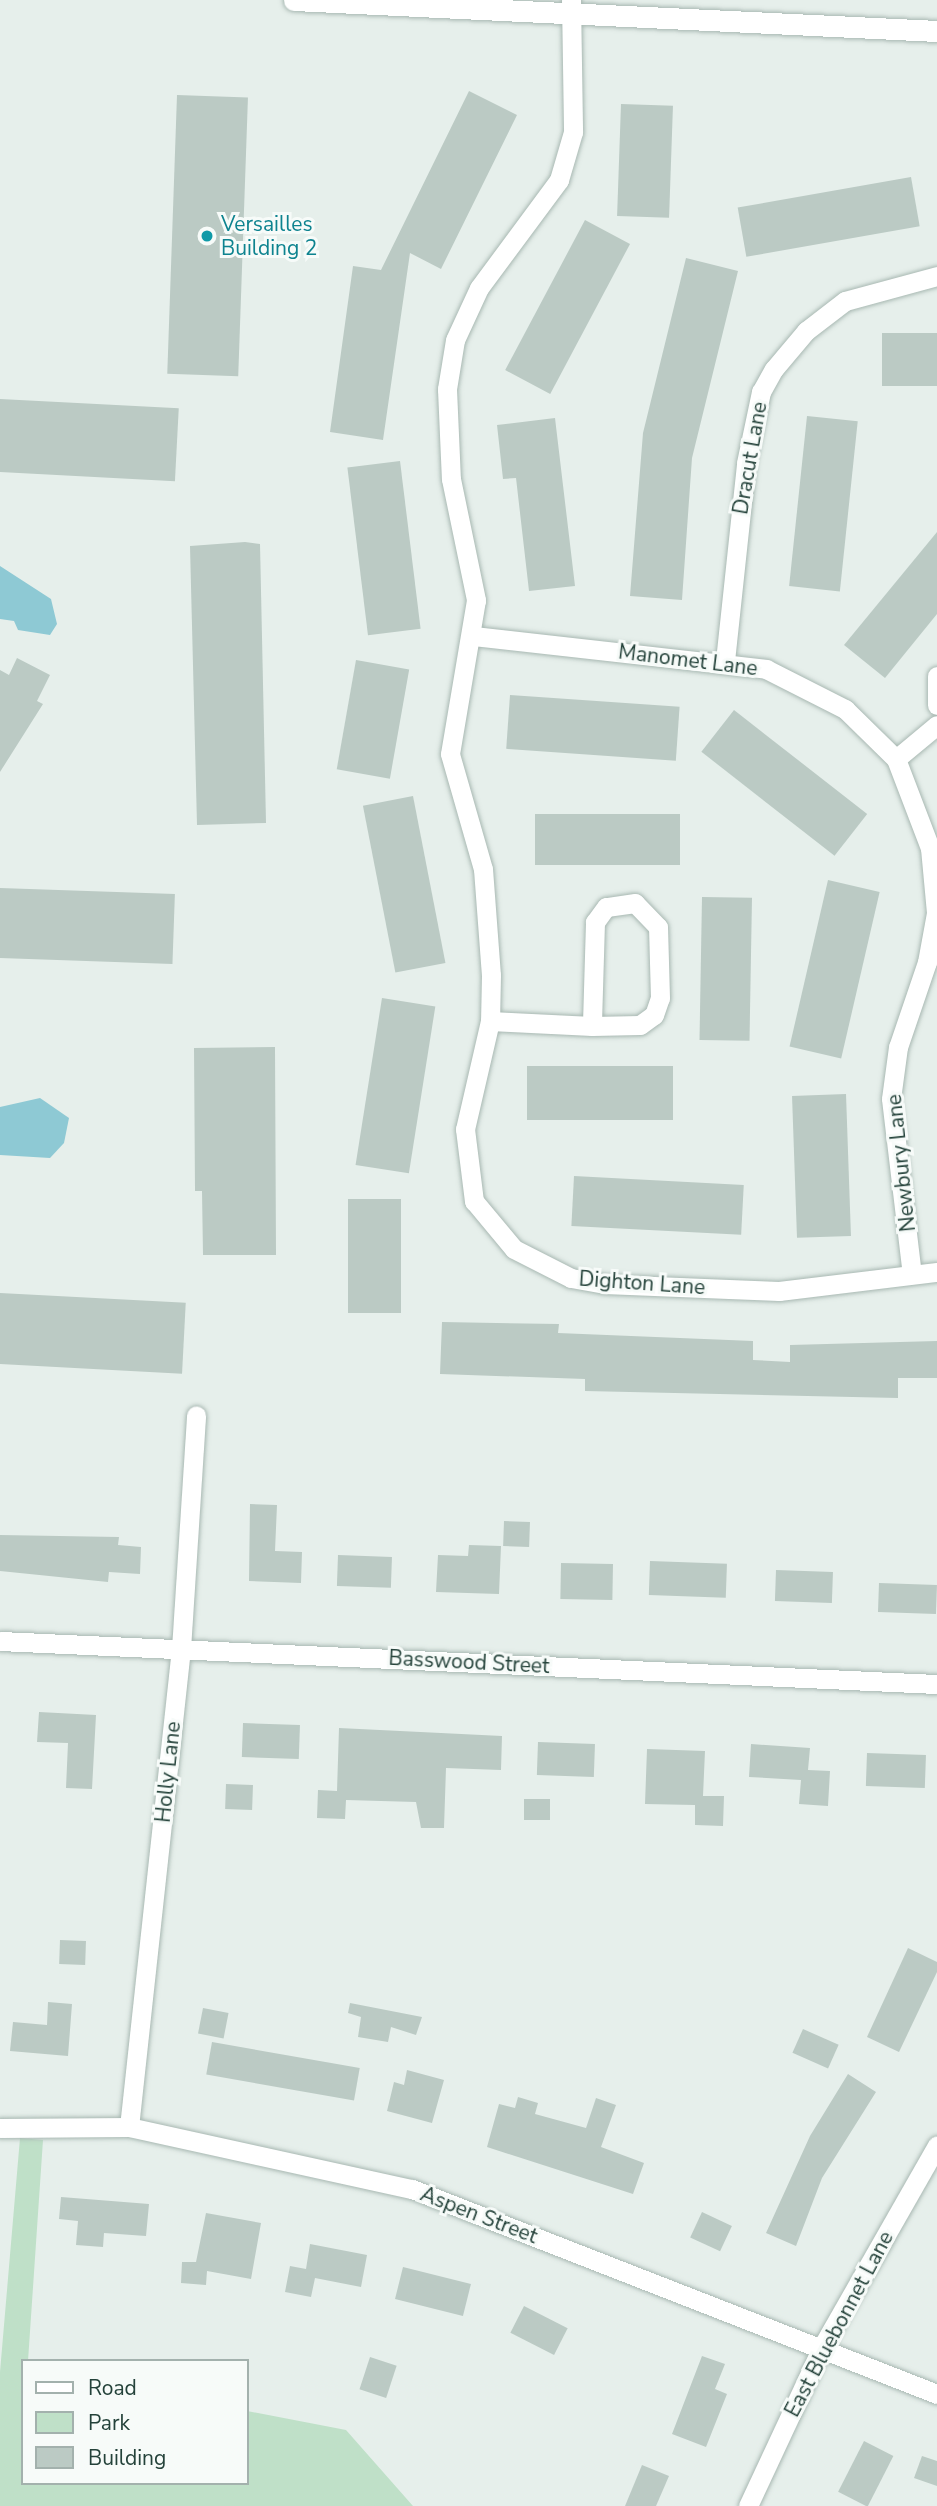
<!DOCTYPE html>
<style>
body{margin:0}
#map{position:relative;width:937px;height:2506px;overflow:hidden;background:#e6efeb;font-family:"Nunito Sans",sans-serif}
div>[style]{position:absolute}
.green>*{inset:0;background:#bfe0c8}
.water>*{inset:0;background:#8ec9d4}
.building>*{inset:0;background:#bbcac4;transform-origin:0 0}
.roads{filter:drop-shadow(0 0 2px #a8b8b2) drop-shadow(0 0 2px #a8b8b2)}
.minor>*{height:19px;margin:-9.5px;padding:0 9.5px;transform-origin:9.5px;border-radius:9.5px;background:#fff}
.tertiary>*{height:21px;margin:-10.5px;padding:0 10.5px;transform-origin:10.5px;border-radius:10.5px;background:#fff}
.dots>*{width:19px;height:19px;translate:-50% -50%;box-sizing:border-box;border:4px solid #f7fbf9;border-radius:50%}
span{translate:-50% -50%;white-space:nowrap;text-align:center;line-height:1.15;-webkit-text-stroke:6px #f7fbf9;paint-order:stroke}
.culture-label{font-size:21px;color:#0d838f}
.left{translate:0 -50%;text-align:left}
.street-label{font-size:21px;color:#24423a}
.legend{position:absolute;left:21px;top:2359px;width:228px;height:126px;box-sizing:border-box;background:#f7fbf9;border:2px solid #a3b1ad;margin:0;padding:9px 12px;list-style:none;font-size:21px;color:#24423a}
.legend li{display:flex;align-items:center;gap:14px;height:35px}
.legend b{width:35px;border:2px solid #a3b1ad}
</style>
<div id="map">
<div class="green">
<div style="clip-path:polygon(20px 2138px,43px 2140px,28px 2361px,23px 2361px,23px 2483px,247px 2483px,247px 2411px,346px 2430px,413px 2506px,0 2506px,0 2372px)"></div>
</div>
<div class="water">
<div style="clip-path:polygon(0 566px,51px 599px,57px 624px,50px 635px,18px 630px,14px 621px,0 619px)"></div>
<div style="clip-path:polygon(40px 1098px,69px 1118px,64px 1143px,50px 1158px,0 1155px,0 1107px)"></div>
</div>
<div class="building">
<div style="clip-path:polygon(469px 91px,517px 115px,441px 269px,410px 253px,383px 440px,330px 432px,353px 266px,381px 270px)"></div>
<div style="left:177px;top:95px;width:71px;height:279px;rotate:2deg"></div>
<div style="left:621px;top:104px;width:52px;height:112px;rotate:2deg"></div>
<div style="left:911px;top:177px;width:50px;height:176px;rotate:80deg"></div>
<div style="left:585px;top:220px;width:51px;height:170px;rotate:28deg"></div>
<div style="clip-path:polygon(686px 258px,738px 271px,692px 458px,682px 600px,630px 596px,643px 433px)"></div>
<div style="left:882px;top:333px;width:55px;height:53px"></div>
<div style="left:0;top:399px;width:179px;height:73px;rotate:3deg"></div>
<div style="left:807px;top:416px;width:51px;height:171px;rotate:6deg"></div>
<div style="clip-path:polygon(555px 418px,575px 586px,529px 591px,516px 478px,503px 479px,497px 425px)"></div>
<div style="left:400px;top:461px;width:169px;height:53px;rotate:83deg"></div>
<div style="clip-path:polygon(937px 532px,937px 614px,885px 678px,844px 645px)"></div>
<div style="clip-path:polygon(245px 542px,260px 544px,266px 823px,197px 825px,190px 546px)"></div>
<div style="clip-path:polygon(17px 658px,50px 675px,37px 701px,43px 704px,0 772px,0 670px,9px 675px)"></div>
<div style="left:356px;top:660px;width:54px;height:111px;rotate:10deg"></div>
<div style="left:510px;top:695px;width:170px;height:54px;rotate:4deg"></div>
<div style="left:734px;top:710px;width:169px;height:53px;rotate:38deg"></div>
<div style="left:413px;top:796px;width:170px;height:51px;rotate:79deg"></div>
<div style="left:680px;top:814px;width:51px;height:145px;rotate:90deg"></div>
<div style="left:828px;top:880px;width:53px;height:171px;rotate:13deg"></div>
<div style="left:0;top:888px;width:175px;height:70px;rotate:2deg"></div>
<div style="left:702px;top:897px;width:50px;height:143px;rotate:1deg"></div>
<div style="left:382px;top:998px;width:54px;height:169px;rotate:9deg"></div>
<div style="clip-path:polygon(275px 1047px,276px 1255px,203px 1255px,202px 1191px,195px 1191px,194px 1048px)"></div>
<div style="left:527px;top:1066px;width:146px;height:54px"></div>
<div style="left:846px;top:1094px;width:142px;height:54px;rotate:88deg"></div>
<div style="left:574px;top:1176px;width:170px;height:50px;rotate:3deg"></div>
<div style="left:348px;top:1199px;width:53px;height:114px"></div>
<div style="left:0;top:1293px;width:186px;height:71px;rotate:3deg"></div>
<div style="clip-path:polygon(442px 1322px,559px 1324px,558px 1333px,753px 1341px,753px 1360px,790px 1362px,790px 1345px,937px 1341px,937px 1378px,898px 1378px,898px 1398px,585px 1391px,585px 1379px,440px 1374px)"></div>
<div style="clip-path:polygon(250px 1504px,277px 1505px,275px 1551px,302px 1552px,301px 1583px,249px 1581px)"></div>
<div style="left:504px;top:1521px;width:26px;height:25px;rotate:2deg"></div>
<div style="clip-path:polygon(0 1535px,119px 1537px,118px 1545px,141px 1547px,140px 1574px,109px 1572px,108px 1582px,0 1571px)"></div>
<div style="clip-path:polygon(469px 1545px,501px 1546px,499px 1594px,436px 1592px,438px 1555px,468px 1556px)"></div>
<div style="left:338px;top:1555px;width:54px;height:31px;rotate:2deg"></div>
<div style="left:650px;top:1561px;width:77px;height:34px;rotate:2deg"></div>
<div style="left:561px;top:1563px;width:52px;height:36px;rotate:1deg"></div>
<div style="left:776px;top:1570px;width:57px;height:31px;rotate:2deg"></div>
<div style="left:879px;top:1583px;width:58px;height:29px;rotate:2deg"></div>
<div style="clip-path:polygon(39px 1712px,96px 1715px,92px 1789px,66px 1788px,68px 1743px,37px 1742px)"></div>
<div style="left:243px;top:1723px;width:57px;height:34px;rotate:2deg"></div>
<div style="clip-path:polygon(339px 1728px,502px 1736px,501px 1770px,446px 1768px,444px 1828px,421px 1828px,416px 1802px,346px 1800px,345px 1819px,317px 1818px,318px 1790px,337px 1791px)"></div>
<div style="left:538px;top:1742px;width:57px;height:33px;rotate:2deg"></div>
<div style="clip-path:polygon(751px 1744px,810px 1748px,808px 1770px,830px 1771px,828px 1806px,799px 1804px,801px 1780px,749px 1777px)"></div>
<div style="clip-path:polygon(647px 1749px,705px 1751px,703px 1796px,724px 1796px,723px 1826px,695px 1825px,695px 1805px,645px 1804px)"></div>
<div style="left:867px;top:1753px;width:59px;height:33px;rotate:2deg"></div>
<div style="left:226px;top:1784px;width:27px;height:25px;rotate:2deg"></div>
<div style="left:524px;top:1799px;width:26px;height:21px"></div>
<div style="left:60px;top:1940px;width:26px;height:24px;rotate:2deg"></div>
<div style="clip-path:polygon(908px 1948px,937px 1962px,937px 1972px,899px 2052px,867px 2037px)"></div>
<div style="clip-path:polygon(48px 2002px,72px 2004px,68px 2056px,10px 2051px,13px 2022px,47px 2025px)"></div>
<div style="clip-path:polygon(350px 2003px,422px 2017px,416px 2035px,391px 2027px,388px 2042px,358px 2037px,361px 2017px,348px 2013px)"></div>
<div style="left:203px;top:2008px;width:26px;height:26px;rotate:11deg"></div>
<div style="left:803px;top:2029px;width:39px;height:26px;rotate:24deg"></div>
<div style="left:212px;top:2042px;width:150px;height:33px;rotate:10deg"></div>
<div style="clip-path:polygon(407px 2070px,444px 2080px,432px 2123px,387px 2111px,394px 2082px,404px 2085px)"></div>
<div style="clip-path:polygon(848px 2074px,876px 2092px,822px 2178px,796px 2246px,766px 2233px,810px 2136px)"></div>
<div style="clip-path:polygon(518px 2097px,538px 2103px,535px 2114px,586px 2128px,596px 2098px,616px 2105px,601px 2147px,644px 2163px,633px 2194px,487px 2147px,499px 2104px,515px 2108px)"></div>
<div style="clip-path:polygon(61px 2197px,149px 2204px,146px 2236px,104px 2233px,103px 2247px,76px 2245px,78px 2221px,59px 2219px)"></div>
<div style="left:702px;top:2212px;width:33px;height:28px;rotate:25deg"></div>
<div style="clip-path:polygon(206px 2213px,261px 2223px,251px 2279px,207px 2271px,206px 2285px,181px 2283px,182px 2262px,196px 2262px)"></div>
<div style="clip-path:polygon(310px 2244px,367px 2255px,361px 2287px,315px 2278px,311px 2297px,285px 2292px,290px 2266px,306px 2269px)"></div>
<div style="left:403px;top:2267px;width:70px;height:33px;rotate:14deg"></div>
<div style="left:524px;top:2306px;width:49px;height:30px;rotate:27deg"></div>
<div style="clip-path:polygon(702px 2356px,725px 2364px,715px 2389px,727px 2394px,706px 2447px,672px 2434px)"></div>
<div style="left:370px;top:2357px;width:28px;height:34px;rotate:18deg"></div>
<div style="left:864px;top:2441px;width:33px;height:57px;rotate:27deg"></div>
<div style="clip-path:polygon(922px 2456px,937px 2461px,937px 2486px,914px 2478px)"></div>
<div style="clip-path:polygon(642px 2465px,669px 2476px,656px 2506px,625px 2506px)"></div>
</div>
<div class="roads">
<div class="minor">
<div style="left:571px;top:0;width:132px;rotate:89.1deg"></div>
<div style="left:573px;top:132px;width:50px;rotate:106.3deg"></div>
<div style="left:559px;top:180px;width:134px;rotate:126.5deg"></div>
<div style="left:479px;top:288px;width:57px;rotate:114.8deg"></div>
<div style="left:455px;top:340px;width:50px;rotate:99.3deg"></div>
<div style="left:447px;top:389px;width:90px;rotate:87.5deg"></div>
<div style="left:451px;top:479px;width:124px;rotate:78.3deg"></div>
<div style="left:476px;top:600px;width:156px;rotate:99.6deg"></div>
<div style="left:450px;top:754px;width:120px;rotate:74deg"></div>
<div style="left:483px;top:869px;width:106px;rotate:85.7deg"></div>
<div style="left:491px;top:975px;width:46px;rotate:91.2deg"></div>
<div style="left:490px;top:1021px;width:111px;rotate:103deg"></div>
<div style="left:465px;top:1129px;width:73px;rotate:82.9deg"></div>
<div style="left:474px;top:1201px;width:62px;rotate:50.2deg"></div>
<div style="left:514px;top:1249px;width:64px;rotate:27deg"></div>
<div style="left:571px;top:1278px;width:34px;rotate:10deg"></div>
<div style="left:604px;top:1284px;width:175px;rotate:2.3deg"></div>
<div style="left:779px;top:1291px;width:159px;rotate:-6.9deg"></div>
<div style="left:474px;top:636px;width:294px;rotate:6.4deg"></div>
<div style="left:766px;top:669px;width:89px;rotate:26.9deg"></div>
<div style="left:845px;top:709px;width:71px;rotate:44.4deg"></div>
<div style="left:896px;top:759px;width:95px;rotate:69.1deg"></div>
<div style="left:930px;top:848px;width:65px;rotate:84.7deg"></div>
<div style="left:936px;top:913px;width:50px;rotate:100.4deg"></div>
<div style="left:927px;top:962px;width:90px;rotate:108.8deg"></div>
<div style="left:898px;top:1047px;width:52px;rotate:97.7deg"></div>
<div style="left:891px;top:1099px;width:176px;rotate:83.2deg"></div>
<div style="left:725px;top:661px;width:199px;rotate:-83.9deg"></div>
<div style="left:746px;top:463px;width:73px;rotate:-78.1deg"></div>
<div style="left:761px;top:392px;width:26px;rotate:-61deg"></div>
<div style="left:774px;top:369px;width:50px;rotate:-49.9deg"></div>
<div style="left:806px;top:331px;width:49px;rotate:-37.6deg"></div>
<div style="left:845px;top:301px;width:95px;rotate:-15.2deg"></div>
<div style="left:937px;top:676px;width:29px;rotate:90deg"></div>
<div style="left:896px;top:759px;width:53px;rotate:-39.7deg"></div>
<div style="left:490px;top:1021px;width:102px;rotate:2.8deg"></div>
<div style="left:592px;top:1026px;width:48px;rotate:-1.2deg"></div>
<div style="left:640px;top:1025px;width:17px;rotate:-36deg"></div>
<div style="left:654px;top:1015px;width:18px;rotate:-71deg"></div>
<div style="left:660px;top:998px;width:71px;rotate:-91.6deg"></div>
<div style="left:658px;top:927px;width:33px;rotate:-134deg"></div>
<div style="left:635px;top:903px;width:29px;rotate:172deg"></div>
<div style="left:606px;top:907px;width:19px;rotate:126deg"></div>
<div style="left:595px;top:922px;width:104px;rotate:91.7deg"></div>
<div style="left:0;top:1641px;width:938px;rotate:2.63deg"></div>
<div style="left:129px;top:2127px;width:481px;rotate:-83.8deg"></div>
<div style="left:181px;top:1649px;width:234px;rotate:-86.3deg"></div>
<div style="left:0;top:2128px;width:129px;rotate:-0.4deg"></div>
<div style="left:129px;top:2127px;width:290px;rotate:12.4deg"></div>
<div style="left:412px;top:2189px;width:564px;rotate:21.33deg"></div>
<div style="left:748px;top:2506px;width:175px;rotate:-65deg"></div>
<div style="left:822px;top:2347px;width:232px;rotate:-60.3deg"></div>
</div>
<div class="tertiary">
<div style="left:294px;top:0;width:644px;rotate:2.76deg"></div>
</div>
</div>
<div class="dots">
<div style="left:207px;top:236px;background:#0f9aa8"></div>
</div>
<div class="culture-label">
<span class="left" style="left:221px;top:236px">Versailles<br>Building 2</span>
</div>
<div class="street-label">
<span style="left:750px;top:458px;rotate:-80deg">Dracut Lane</span>
<span style="left:688px;top:660px;rotate:7deg">Manomet Lane</span>
<span style="left:901px;top:1163px;rotate:-96deg">Newbury Lane</span>
<span style="left:642px;top:1283px;rotate:4deg">Dighton Lane</span>
<span style="left:469px;top:1662px;rotate:3deg">Basswood Street</span>
<span style="left:168px;top:1772px;rotate:-84deg">Holly Lane</span>
<span style="left:479px;top:2215px;rotate:21deg">Aspen Street</span>
<span style="left:839px;top:2324px;rotate:-62deg">East Bluebonnet Lane</span>
</div>
<ul class="legend">
<li><b style="height:9px;background:#fff"></b>Road</li>
<li><b style="height:19px;background:#bfe0c8"></b>Park</li>
<li><b style="height:19px;background:#bbcac4"></b>Building</li>
</ul>
</div>
